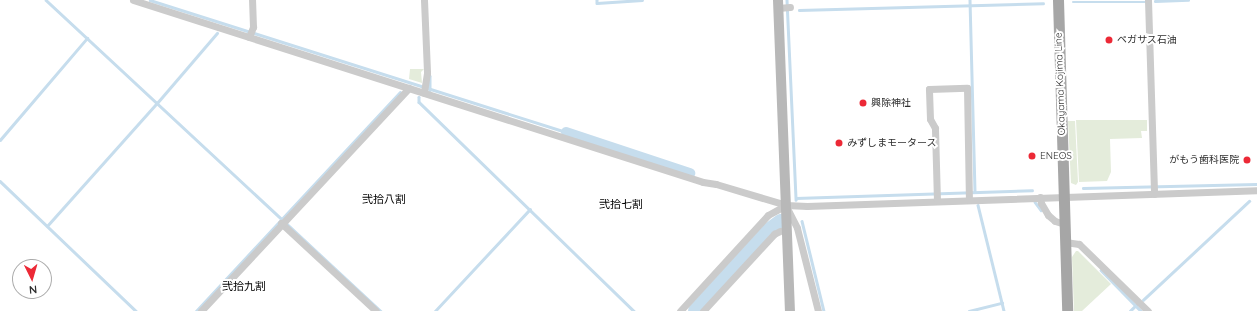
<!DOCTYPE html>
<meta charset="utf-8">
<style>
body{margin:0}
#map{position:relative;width:1257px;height:311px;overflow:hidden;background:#fff;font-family:Quicksand,"Noto Sans JP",sans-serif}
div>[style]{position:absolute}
.green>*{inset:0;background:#e4ecdb}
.stream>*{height:2.5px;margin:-1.25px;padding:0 1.25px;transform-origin:1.25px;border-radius:1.25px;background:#c6dded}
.canal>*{height:10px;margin:-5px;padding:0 5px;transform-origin:5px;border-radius:5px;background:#c6dded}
.river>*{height:16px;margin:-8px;padding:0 8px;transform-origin:8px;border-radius:8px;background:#c6dded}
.street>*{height:7px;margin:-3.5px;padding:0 3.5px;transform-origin:3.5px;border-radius:3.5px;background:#cbcbcb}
.secondary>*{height:10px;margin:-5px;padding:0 5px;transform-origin:5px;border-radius:5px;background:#b8b8b8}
.primary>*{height:11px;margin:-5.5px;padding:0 5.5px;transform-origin:5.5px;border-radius:5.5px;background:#a6a6a6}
.dots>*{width:11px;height:11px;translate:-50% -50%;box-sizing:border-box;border:2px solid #fff;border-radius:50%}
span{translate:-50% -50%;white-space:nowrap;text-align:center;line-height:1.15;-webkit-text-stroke:4px #fff;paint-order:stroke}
.poi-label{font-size:10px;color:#2e2e2e}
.left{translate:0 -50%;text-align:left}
.right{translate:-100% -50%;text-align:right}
.street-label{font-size:10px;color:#2e2e2e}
.neighbourhood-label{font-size:11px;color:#000}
.north{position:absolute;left:12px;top:259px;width:40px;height:40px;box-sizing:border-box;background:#fff;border:1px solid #ababab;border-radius:50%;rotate:175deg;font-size:11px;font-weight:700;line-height:16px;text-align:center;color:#2e2e2e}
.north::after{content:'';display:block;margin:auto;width:14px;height:18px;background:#ec2936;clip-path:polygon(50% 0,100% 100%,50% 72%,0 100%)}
</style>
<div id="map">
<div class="green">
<div style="clip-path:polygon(410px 69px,424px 69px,421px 72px,422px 83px,409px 79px)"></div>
<div style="clip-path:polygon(1076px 120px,1147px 120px,1147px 131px,1141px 131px,1142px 138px,1110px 139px,1111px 172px,1107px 181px,1079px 182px)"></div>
<div style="clip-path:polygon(1068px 121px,1075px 121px,1078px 182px,1076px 185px,1071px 183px)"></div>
<div style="clip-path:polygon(1076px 251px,1078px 251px,1111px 284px,1082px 311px,1074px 311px,1072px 257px)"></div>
</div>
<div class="stream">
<div style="left:46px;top:0;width:457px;rotate:42.9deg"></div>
<div style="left:150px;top:0;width:436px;rotate:17.6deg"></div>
<div style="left:597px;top:0;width:3px;rotate:90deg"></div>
<div style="left:597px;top:3px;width:45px;rotate:-3.8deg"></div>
<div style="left:787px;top:0;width:200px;rotate:87.4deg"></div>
<div style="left:970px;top:0;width:192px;rotate:88.5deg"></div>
<div style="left:1155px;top:1px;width:33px;rotate:-2deg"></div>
<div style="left:1073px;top:2px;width:73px"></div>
<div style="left:799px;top:10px;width:244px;rotate:-1.6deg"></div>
<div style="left:430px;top:76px;width:14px;rotate:90deg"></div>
<div style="left:419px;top:97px;width:5px;rotate:90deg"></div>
<div style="left:419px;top:102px;width:300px;rotate:44.2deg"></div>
<div style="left:0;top:140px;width:134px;rotate:-49.5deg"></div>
<div style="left:0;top:181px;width:188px;rotate:43.7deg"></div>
<div style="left:1083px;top:188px;width:174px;rotate:-1.3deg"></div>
<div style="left:796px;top:198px;width:236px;rotate:-1.9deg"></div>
<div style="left:1035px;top:202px;width:10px;rotate:53deg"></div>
<div style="left:978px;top:205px;width:109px;rotate:76.2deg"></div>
<div style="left:802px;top:221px;width:93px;rotate:76.3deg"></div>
<div style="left:47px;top:226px;width:165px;rotate:-48.2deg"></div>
<div style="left:157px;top:103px;width:92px;rotate:-49.4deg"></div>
<div style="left:1101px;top:270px;width:57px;rotate:45.7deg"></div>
<div style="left:1143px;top:300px;width:145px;rotate:-43deg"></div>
<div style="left:196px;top:311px;width:299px;rotate:-47deg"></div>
<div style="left:435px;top:311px;width:139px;rotate:-47deg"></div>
<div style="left:969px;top:311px;width:34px;rotate:-14deg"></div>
<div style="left:1130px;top:311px;width:8px;rotate:-45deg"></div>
</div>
<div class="canal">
<div style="left:566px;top:132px;width:131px;rotate:18.3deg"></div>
</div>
<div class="river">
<div style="left:696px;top:311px;width:110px;rotate:-47.6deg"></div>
<div style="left:770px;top:230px;width:14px;rotate:-36deg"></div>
</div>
<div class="street">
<div style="left:133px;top:0;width:598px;rotate:17.71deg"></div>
<div style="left:703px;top:182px;width:13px;rotate:9deg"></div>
<div style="left:716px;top:184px;width:73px;rotate:16.7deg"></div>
<div style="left:786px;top:205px;width:21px;rotate:3deg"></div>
<div style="left:807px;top:206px;width:450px;rotate:-2deg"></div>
<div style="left:424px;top:0;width:73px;rotate:87.6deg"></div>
<div style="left:427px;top:73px;width:20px;rotate:99deg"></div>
<div style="left:1148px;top:0;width:194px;rotate:88.2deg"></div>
<div style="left:778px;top:8px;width:12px;rotate:-5deg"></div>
<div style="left:249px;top:37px;width:11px;rotate:-68deg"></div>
<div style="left:253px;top:27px;width:27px;rotate:-92deg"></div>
<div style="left:1040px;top:197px;width:6px;rotate:81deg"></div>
<div style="left:1041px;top:203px;width:14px;rotate:60deg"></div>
<div style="left:1048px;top:215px;width:9px;rotate:41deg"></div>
<div style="left:1055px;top:221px;width:9px;rotate:18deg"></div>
<div style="left:937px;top:201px;width:73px;rotate:-91.6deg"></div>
<div style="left:935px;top:128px;width:10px;rotate:-119deg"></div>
<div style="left:930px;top:119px;width:30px;rotate:-92deg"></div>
<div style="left:929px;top:89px;width:38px;rotate:-2deg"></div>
<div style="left:967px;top:88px;width:112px;rotate:89deg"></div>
<div style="left:787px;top:208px;width:22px;rotate:63deg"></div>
<div style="left:797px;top:228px;width:86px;rotate:75.8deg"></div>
<div style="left:281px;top:223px;width:129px;rotate:42.8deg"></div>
<div style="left:1065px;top:242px;width:14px;rotate:8deg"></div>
<div style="left:1079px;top:244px;width:96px;rotate:44.2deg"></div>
<div style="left:201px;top:311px;width:305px;rotate:-47deg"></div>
<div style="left:680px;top:311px;width:130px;rotate:-47.5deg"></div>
<div style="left:768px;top:215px;width:21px;rotate:-29deg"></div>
<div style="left:703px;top:311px;width:105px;rotate:-47.3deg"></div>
<div style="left:774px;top:234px;width:7px;rotate:-27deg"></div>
</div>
<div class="secondary">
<div style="left:778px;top:0;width:311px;rotate:87.8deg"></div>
</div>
<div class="primary">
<div style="left:1058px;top:0;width:311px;rotate:88.3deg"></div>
</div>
<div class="dots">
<div style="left:1109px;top:40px;background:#ec2936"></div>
<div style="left:863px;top:103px;background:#ec2936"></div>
<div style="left:839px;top:143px;background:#ec2936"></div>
<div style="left:1032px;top:156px;background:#ec2936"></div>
<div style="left:1247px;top:160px;background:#ec2936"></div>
</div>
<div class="poi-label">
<span class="left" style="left:1117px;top:40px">ペガサス石油</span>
<span class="left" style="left:871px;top:103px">興除神社</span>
<span class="left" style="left:847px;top:143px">みずしまモータース</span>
<span class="left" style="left:1040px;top:156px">ENEOS</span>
<span class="right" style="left:1239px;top:160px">がもう歯科医院</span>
</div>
<div class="street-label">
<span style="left:1060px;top:84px;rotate:-92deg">Okayama Kojima Line</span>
</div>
<div class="neighbourhood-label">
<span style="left:384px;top:199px">弐拾八割</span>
<span style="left:621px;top:204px">弐拾七割</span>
<span style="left:244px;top:286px">弐拾九割</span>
</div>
<div class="north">N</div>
</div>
